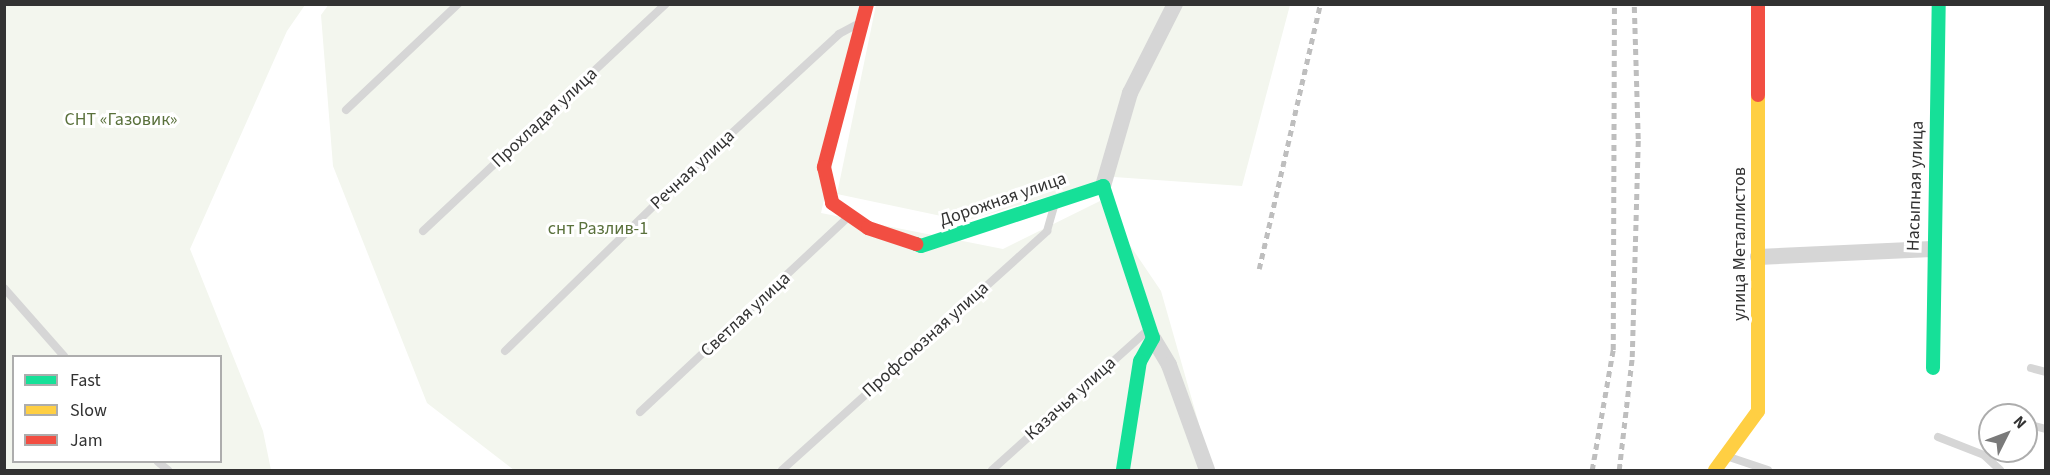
<!DOCTYPE html>
<meta charset="utf-8">
<style>
body{margin:0}
#map{position:relative;width:2050px;height:475px;overflow:hidden;background:#fff;font-family:"Source Sans 3",sans-serif}
div>[style]{position:absolute}
.green>*{inset:0;background:#f3f6ee}
.lane>*{height:8px;margin:-4px;padding:0 4px;transform-origin:4px;border-radius:4px;background:#d6d6d6}
.street>*{height:16px;margin:-8px;padding:0 8px;transform-origin:8px;border-radius:8px;background:#d6d6d6}
.fast>*{height:14px;margin:-7px;padding:0 7px;transform-origin:7px;border-radius:7px;background:#16e098}
.slow>*{height:14px;margin:-7px;padding:0 7px;transform-origin:7px;border-radius:7px;background:#ffcf43}
.jam>*{height:14px;margin:-7px;padding:0 7px;transform-origin:7px;border-radius:7px;background:#f24e42}
.rail>*{height:4.5px;margin-top:-2.25px;transform-origin:0;background:repeating-linear-gradient(90deg,#bebebe 0 6px,transparent 0 10.5px)}
span{translate:-50% -50%;white-space:nowrap;text-align:center;line-height:1.15;-webkit-text-stroke:6px #fff;paint-order:stroke}
.street-label{font-size:18px;color:#323232}
.park-label{font-size:18px;color:#5a713c}
.frame{position:absolute;inset:0;border:6px solid #323232;pointer-events:none}
.legend{position:absolute;left:12px;top:355px;width:210px;height:108px;box-sizing:border-box;background:#fff;border:2px solid #adadad;margin:0;padding:8px 10px;list-style:none;font-size:18px;color:#323232}
.legend li{display:flex;align-items:center;gap:12px;height:30px}
.legend b{width:30px;border:2px solid #adadad}
.north{position:absolute;left:1978px;top:403px;width:60px;height:60px;box-sizing:border-box;background:#fff;border:2px solid #adadad;border-radius:50%;rotate:48deg;font-size:16px;font-weight:700;line-height:24px;text-align:center;color:#323232}
.north::after{content:'';display:block;margin:auto;width:21px;height:27px;background:#7a7a7a;clip-path:polygon(50% 0,100% 100%,50% 72%,0 100%)}
</style>
<div id="map">
<div class="green">
<div style="clip-path:polygon(329px 4px,869px 5px,821px 213px,1003px 249px,1100px 201px,1161px 291px,1212px 470px,514px 470px,427px 403px,333px 166px,321px 15px)"></div>
<div style="clip-path:polygon(evenodd,4px 5px,305px 5px,287px 31px,190px 249px,263px 431px,271px 470px,5px 470px,4px 5px,14px 356px,220px 356px,220px 462px,14px 462px,14px 356px)"></div>
<div style="clip-path:polygon(876px 5px,1290px 5px,1242px 186px,1114px 177px,965px 221px,837px 194px)"></div>
</div>
<div class="lane">
<div style="left:346px;top:110px;width:154px;rotate:-43.4deg"></div>
<div style="left:423px;top:231px;width:333px;rotate:-43.1deg"></div>
<div style="left:4px;top:288px;width:91px;rotate:48.6deg"></div>
<div style="left:505px;top:351px;width:228px;rotate:-44.3deg"></div>
<div style="left:668px;top:192px;width:233px;rotate:-42.7deg"></div>
<div style="left:839px;top:34px;width:19px;rotate:-28deg"></div>
<div style="left:2031px;top:368px;width:16px;rotate:15deg"></div>
<div style="left:640px;top:412px;width:284px;rotate:-43.1deg"></div>
<div style="left:2026px;top:424px;width:21px;rotate:14deg"></div>
<div style="left:1938px;top:437px;width:49px;rotate:21.4deg"></div>
<div style="left:1984px;top:455px;width:22px;rotate:43deg"></div>
<div style="left:1729px;top:457px;width:41px;rotate:18.4deg"></div>
<div style="left:158px;top:462px;width:13px;rotate:39deg"></div>
<div style="left:782px;top:470px;width:357px;rotate:-42deg"></div>
<div style="left:1047px;top:231px;width:26px;rotate:-74deg"></div>
<div style="left:992px;top:470px;width:208px;rotate:-41.9deg"></div>
</div>
<div class="street">
<div style="left:1103px;top:186px;width:97px;rotate:-73.8deg"></div>
<div style="left:1130px;top:93px;width:100px;rotate:-63.2deg"></div>
<div style="left:1758px;top:257px;width:174px;rotate:-2.6deg"></div>
<div style="left:1153px;top:338px;width:31px;rotate:59deg"></div>
<div style="left:1169px;top:365px;width:112px;rotate:70.1deg"></div>
</div>
<div class="fast">
<div style="left:916px;top:244px;width:5px;rotate:22deg"></div>
<div style="left:921px;top:246px;width:192px;rotate:-18.2deg"></div>
<div style="left:1103px;top:186px;width:160px;rotate:71.8deg"></div>
<div style="left:1153px;top:338px;width:26px;rotate:119deg"></div>
<div style="left:1140px;top:361px;width:110px;rotate:98.9deg"></div>
<div style="left:1933px;top:368px;width:364px;rotate:-89.1deg"></div>
</div>
<div class="slow">
<div style="left:1715px;top:470px;width:73px;rotate:-53.9deg"></div>
<div style="left:1758px;top:411px;width:316px;rotate:-90deg"></div>
</div>
<div class="jam">
<div style="left:867px;top:4px;width:169px;rotate:104.8deg"></div>
<div style="left:824px;top:167px;width:37px;rotate:77deg"></div>
<div style="left:832px;top:203px;width:44px;rotate:34.8deg"></div>
<div style="left:868px;top:228px;width:51px;rotate:18.4deg"></div>
<div style="left:1758px;top:4px;width:91px;rotate:90deg"></div>
</div>
<div class="rail">
<div style="left:1259px;top:269px;width:272px;rotate:-77deg"></div>
<div style="left:1592px;top:470px;width:122px;rotate:-80.1deg"></div>
<div style="left:1613px;top:350px;width:346px;rotate:-89.8deg"></div>
<div style="left:1619px;top:470px;width:114px;rotate:-83.4deg"></div>
<div style="left:1632px;top:357px;width:218px;rotate:-88.4deg"></div>
<div style="left:1638px;top:139px;width:135px;rotate:-91.7deg"></div>
</div>
<div class="street-label">
<span style="left:545px;top:118px;rotate:-43deg">Прохладая улица</span>
<span style="left:693px;top:170px;rotate:-43deg">Речная улица</span>
<span style="left:1916px;top:186px;rotate:-88deg">Насыпная улица</span>
<span style="left:1003px;top:200px;rotate:-19deg">Дорожная улица</span>
<span style="left:1740px;top:244px;rotate:-90deg">улица Металлистов</span>
<span style="left:746px;top:315px;rotate:-43deg">Светлая улица</span>
<span style="left:926px;top:340px;rotate:-42deg">Профсоюзная улица</span>
<span style="left:1071px;top:399px;rotate:-42deg">Казачья улица</span>
</div>
<div class="park-label">
<span style="left:121px;top:120px">СНТ «Газовик»</span>
<span style="left:598px;top:229px">снт Разлив-1</span>
</div>
<div class="frame"></div>
<ul class="legend">
<li><b style="height:8px;background:#16e098"></b>Fast</li>
<li><b style="height:8px;background:#ffcf43"></b>Slow</li>
<li><b style="height:8px;background:#f24e42"></b>Jam</li>
</ul>
<div class="north">N</div>
</div>
